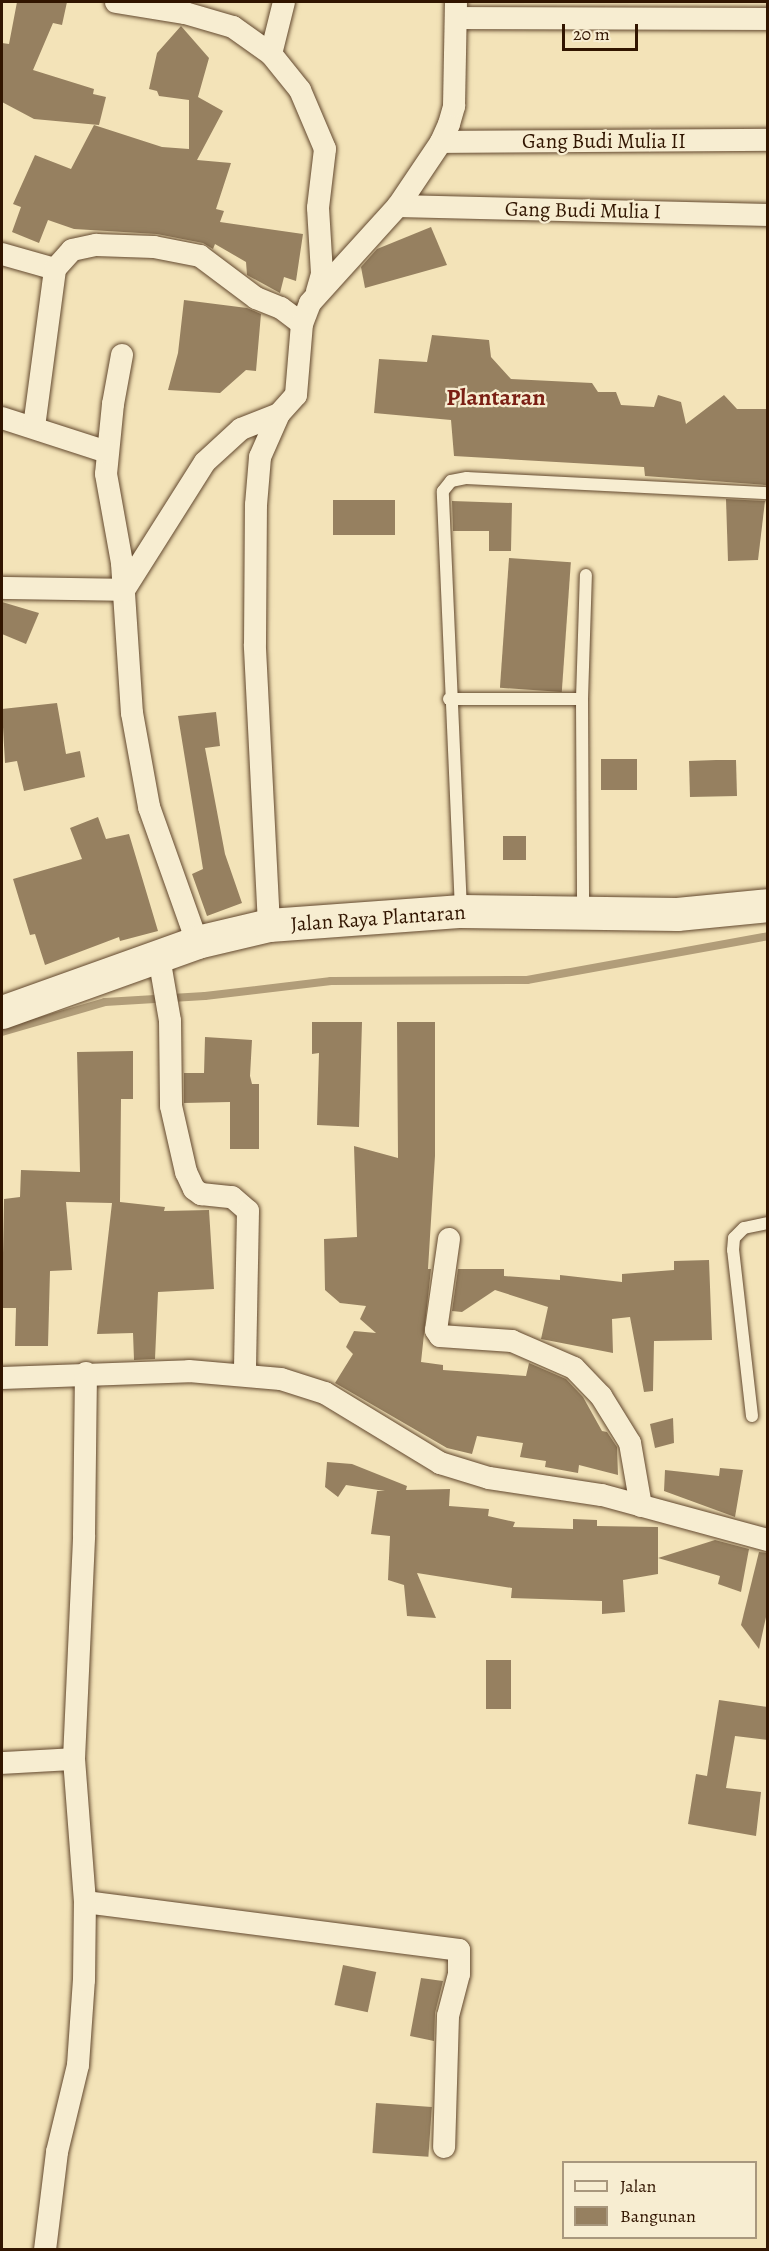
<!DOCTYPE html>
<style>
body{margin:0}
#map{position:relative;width:769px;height:2251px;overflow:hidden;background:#f3e3b8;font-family:Alegreya,serif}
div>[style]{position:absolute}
.stream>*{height:8px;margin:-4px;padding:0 4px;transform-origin:4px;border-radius:4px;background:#b19d79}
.building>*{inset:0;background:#968060;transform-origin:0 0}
.roads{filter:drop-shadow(0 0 2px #62482e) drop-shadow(0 0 2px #62482e)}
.lane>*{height:12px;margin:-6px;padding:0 6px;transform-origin:6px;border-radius:6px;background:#f7edd1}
.street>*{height:22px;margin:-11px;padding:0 11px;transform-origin:11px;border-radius:11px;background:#f7edd1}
.secondary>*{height:33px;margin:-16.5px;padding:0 16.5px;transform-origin:16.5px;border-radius:16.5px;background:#f7edd1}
span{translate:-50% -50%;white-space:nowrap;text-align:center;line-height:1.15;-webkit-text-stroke:4.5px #f7edd1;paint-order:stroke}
.street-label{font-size:21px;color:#311500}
.quarter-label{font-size:24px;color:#7a1f14;font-weight:700}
.frame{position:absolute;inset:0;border:3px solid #311500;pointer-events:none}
.legend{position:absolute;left:562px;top:2161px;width:195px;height:78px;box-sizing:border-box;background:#f7edd1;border:2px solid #a8977d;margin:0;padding:8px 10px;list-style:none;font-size:18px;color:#311500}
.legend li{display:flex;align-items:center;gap:12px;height:30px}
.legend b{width:30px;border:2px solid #a8977d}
.scale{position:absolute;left:562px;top:24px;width:76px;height:27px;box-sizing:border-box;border:3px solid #311500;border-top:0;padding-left:8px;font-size:18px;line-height:21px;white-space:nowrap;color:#311500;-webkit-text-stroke:4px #f7edd1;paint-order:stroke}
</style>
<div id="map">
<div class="stream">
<div style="left:2px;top:1032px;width:107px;rotate:-16.2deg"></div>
<div style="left:105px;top:1002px;width:100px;rotate:-3.4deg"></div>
<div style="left:205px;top:996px;width:127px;rotate:-6.8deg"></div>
<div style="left:331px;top:981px;width:196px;rotate:-0.3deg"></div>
<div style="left:527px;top:980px;width:245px;rotate:-10.3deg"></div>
</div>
<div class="building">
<div style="clip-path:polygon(17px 2px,67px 2px,62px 25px,53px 23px,33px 70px,94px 89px,93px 94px,106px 97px,99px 125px,34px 119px,2px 102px,2px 43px,9px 44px)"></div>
<div style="clip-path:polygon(181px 26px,209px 58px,198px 97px,223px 111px,197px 160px,231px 163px,216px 209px,224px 211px,220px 222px,303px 234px,296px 281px,284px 277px,280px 293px,247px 275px,246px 262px,215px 244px,213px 249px,203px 243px,157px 234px,74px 229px,48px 220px,39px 243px,12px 232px,21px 207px,13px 204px,35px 155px,71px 169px,94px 125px,162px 147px,189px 149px,189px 100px,159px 96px,157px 91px,149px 89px,157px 53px)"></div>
<div style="clip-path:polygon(431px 227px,447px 265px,365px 288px,361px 267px,377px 249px)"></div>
<div style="clip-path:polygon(184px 300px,247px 308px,261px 314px,256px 371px,246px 370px,220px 393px,168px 390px,178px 353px)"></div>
<div style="clip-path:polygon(432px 335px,489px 340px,491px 357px,511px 379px,592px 383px,598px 392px,616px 392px,621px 405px,654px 407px,658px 395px,681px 402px,686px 424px,724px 395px,737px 409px,768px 409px,767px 485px,645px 476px,644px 467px,454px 456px,451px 420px,374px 413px,379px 359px,427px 362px)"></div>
<div style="clip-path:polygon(726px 499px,765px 501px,758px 560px,728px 561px)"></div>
<div style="left:333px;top:500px;width:62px;height:35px"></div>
<div style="clip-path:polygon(452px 501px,512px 503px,511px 551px,489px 551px,489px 531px,453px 531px)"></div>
<div style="left:509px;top:558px;width:62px;height:130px;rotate:4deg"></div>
<div style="clip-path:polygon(2px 602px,39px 613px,26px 644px,2px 634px)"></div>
<div style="clip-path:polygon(57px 703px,66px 754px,80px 751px,85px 777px,24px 791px,17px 761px,5px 763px,2px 709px)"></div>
<div style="clip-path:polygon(216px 712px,220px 746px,205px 748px,225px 854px,242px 903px,207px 916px,192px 874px,203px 869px,178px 716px)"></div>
<div style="left:601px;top:759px;width:36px;height:31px"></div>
<div style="clip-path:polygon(716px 760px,736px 760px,737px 796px,690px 797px,689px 761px)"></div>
<div style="clip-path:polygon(98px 817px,106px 839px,129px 834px,158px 931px,120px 941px,119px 937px,45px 965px,35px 934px,30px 935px,13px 879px,82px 859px,70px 828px)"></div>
<div style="left:503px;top:836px;width:23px;height:24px"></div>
<div style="clip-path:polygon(312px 1022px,362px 1022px,359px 1127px,317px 1125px,319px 1053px,312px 1054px)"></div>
<div style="clip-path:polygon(397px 1022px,435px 1022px,435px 1156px,428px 1269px,431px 1269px,421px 1362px,443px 1365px,443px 1370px,526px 1376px,529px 1363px,566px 1379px,583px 1397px,602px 1431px,607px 1432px,617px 1447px,618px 1475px,579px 1465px,578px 1473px,545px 1467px,546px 1461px,520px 1457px,523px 1443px,477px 1436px,472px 1454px,447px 1448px,335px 1383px,353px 1354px,346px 1347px,354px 1331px,376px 1333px,360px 1319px,366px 1306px,340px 1303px,325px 1290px,324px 1239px,357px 1237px,354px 1146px,398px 1158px)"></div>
<div style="clip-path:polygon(205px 1037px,252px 1040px,250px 1076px,252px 1084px,259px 1084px,259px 1149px,230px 1149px,230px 1102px,184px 1103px,184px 1073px,204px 1073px)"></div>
<div style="clip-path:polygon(133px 1051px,133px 1099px,121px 1099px,120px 1202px,165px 1207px,164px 1211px,209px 1210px,214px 1289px,158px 1292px,155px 1359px,134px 1360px,133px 1333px,97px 1334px,112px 1203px,66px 1202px,72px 1270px,50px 1271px,48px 1346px,15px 1346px,16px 1308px,2px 1308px,4px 1199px,20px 1197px,21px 1170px,80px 1172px,77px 1052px)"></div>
<div style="clip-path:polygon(709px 1260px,712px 1340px,654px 1341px,653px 1391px,644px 1392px,630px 1317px,612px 1319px,613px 1353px,541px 1339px,548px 1307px,495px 1290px,462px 1312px,452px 1311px,458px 1269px,504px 1269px,504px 1276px,560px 1280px,560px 1275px,622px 1282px,622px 1274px,674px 1270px,674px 1261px)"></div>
<div style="clip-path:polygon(673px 1418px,674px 1443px,655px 1448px,650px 1424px)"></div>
<div style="clip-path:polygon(327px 1462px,352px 1464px,407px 1486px,406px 1490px,450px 1489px,449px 1506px,489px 1509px,488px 1516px,515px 1522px,513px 1527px,573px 1529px,573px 1519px,597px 1520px,597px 1526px,658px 1527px,658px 1574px,623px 1580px,625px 1612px,602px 1614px,602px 1601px,511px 1598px,512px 1588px,417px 1573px,436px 1618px,407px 1616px,404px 1585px,388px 1580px,390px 1536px,371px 1534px,377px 1491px,385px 1491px,346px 1485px,338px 1497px,325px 1487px)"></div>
<div style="clip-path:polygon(720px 1468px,743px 1470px,735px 1517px,664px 1491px,665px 1470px,719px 1476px)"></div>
<div style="clip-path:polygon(715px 1540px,749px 1549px,741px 1592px,718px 1584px,720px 1576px,658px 1558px)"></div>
<div style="clip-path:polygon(759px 1552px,768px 1553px,768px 1608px,759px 1649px,741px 1625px)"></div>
<div style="left:486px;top:1660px;width:25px;height:49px"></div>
<div style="clip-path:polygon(719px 1700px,768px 1707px,768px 1740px,735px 1736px,726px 1788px,761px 1792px,756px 1836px,688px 1824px,696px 1774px,707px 1776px)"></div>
<div style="left:343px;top:1965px;width:34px;height:41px;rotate:12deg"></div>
<div style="clip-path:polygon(421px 1978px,443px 1981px,435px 2013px,434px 2041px,410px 2036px)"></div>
<div style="left:376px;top:2103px;width:56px;height:50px;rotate:4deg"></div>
</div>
<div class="roads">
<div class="lane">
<div style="left:449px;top:699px;width:133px"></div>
<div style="left:582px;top:699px;width:214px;rotate:89.7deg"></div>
<div style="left:582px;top:699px;width:124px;rotate:-88.2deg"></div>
<div style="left:461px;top:910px;width:419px;rotate:-92.5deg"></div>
<div style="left:443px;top:491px;width:13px;rotate:-51deg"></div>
<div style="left:451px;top:481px;width:16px;rotate:-11deg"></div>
<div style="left:467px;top:478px;width:301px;rotate:2.9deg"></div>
<div style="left:752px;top:1416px;width:167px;rotate:-96.5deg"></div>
<div style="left:733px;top:1250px;width:12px;rotate:-85deg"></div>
<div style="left:734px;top:1238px;width:14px;rotate:-45deg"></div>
<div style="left:744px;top:1228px;width:25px;rotate:-12deg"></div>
</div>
<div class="street">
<div style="left:116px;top:2px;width:70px;rotate:9.1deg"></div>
<div style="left:185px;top:13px;width:50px;rotate:16.3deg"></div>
<div style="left:233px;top:27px;width:47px;rotate:35.4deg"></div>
<div style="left:271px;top:54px;width:46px;rotate:51.1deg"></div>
<div style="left:300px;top:90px;width:64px;rotate:67deg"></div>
<div style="left:325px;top:149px;width:59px;rotate:96.8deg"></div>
<div style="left:318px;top:208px;width:66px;rotate:86.5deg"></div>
<div style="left:322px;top:274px;width:19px;rotate:106deg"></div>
<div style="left:457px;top:18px;width:311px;rotate:0.2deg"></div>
<div style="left:271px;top:54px;width:54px;rotate:-76deg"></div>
<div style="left:441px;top:142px;width:327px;rotate:-0.4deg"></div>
<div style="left:398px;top:206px;width:370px;rotate:1.4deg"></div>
<div style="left:2px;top:254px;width:55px;rotate:15.8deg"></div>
<div style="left:122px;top:355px;width:50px;rotate:100.4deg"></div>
<div style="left:113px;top:404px;width:70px;rotate:95.7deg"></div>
<div style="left:106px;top:474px;width:90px;rotate:79.8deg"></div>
<div style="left:122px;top:563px;width:150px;rotate:86.2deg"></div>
<div style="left:132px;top:713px;width:96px;rotate:79.7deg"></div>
<div style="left:149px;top:807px;width:143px;rotate:70.4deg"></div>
<div style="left:2px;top:418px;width:110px;rotate:17.9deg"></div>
<div style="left:34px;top:427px;width:159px;rotate:-82.4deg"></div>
<div style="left:55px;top:269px;width:25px;rotate:-48deg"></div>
<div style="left:72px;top:250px;width:25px;rotate:-12deg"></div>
<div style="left:96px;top:245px;width:58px;rotate:2deg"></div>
<div style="left:154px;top:247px;width:47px;rotate:11.1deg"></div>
<div style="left:200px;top:256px;width:70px;rotate:36.9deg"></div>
<div style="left:256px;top:298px;width:27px;rotate:22deg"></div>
<div style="left:281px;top:308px;width:26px;rotate:37deg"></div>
<div style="left:2px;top:588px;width:122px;rotate:0.9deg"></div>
<div style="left:124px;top:590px;width:151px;rotate:-57.7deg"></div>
<div style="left:205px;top:462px;width:49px;rotate:-42.5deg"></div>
<div style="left:241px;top:429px;width:41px;rotate:-21.5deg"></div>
<div style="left:269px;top:925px;width:281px;rotate:-92.9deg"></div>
<div style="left:255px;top:644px;width:139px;rotate:-89.6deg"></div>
<div style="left:256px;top:505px;width:48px;rotate:-85.2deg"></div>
<div style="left:260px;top:457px;width:47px;rotate:-66.2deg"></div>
<div style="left:279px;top:414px;width:25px;rotate:-48deg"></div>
<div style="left:296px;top:395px;width:71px;rotate:-85.2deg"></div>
<div style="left:302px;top:324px;width:22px;rotate:-69deg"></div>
<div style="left:310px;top:303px;width:131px;rotate:-47.8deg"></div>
<div style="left:398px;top:206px;width:77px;rotate:-56.1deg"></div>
<div style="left:441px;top:142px;width:20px;rotate:-66deg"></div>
<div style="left:449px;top:124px;width:19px;rotate:-74deg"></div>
<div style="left:454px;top:106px;width:104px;rotate:-88.9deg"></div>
<div style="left:159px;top:957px;width:65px;rotate:80.2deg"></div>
<div style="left:170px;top:1021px;width:85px;rotate:89.3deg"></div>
<div style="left:171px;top:1106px;width:68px;rotate:77.2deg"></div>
<div style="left:186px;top:1172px;width:19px;rotate:65deg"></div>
<div style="left:194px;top:1189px;width:9px;rotate:36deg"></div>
<div style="left:201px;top:1194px;width:31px;rotate:6deg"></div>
<div style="left:232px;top:1197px;width:21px;rotate:41deg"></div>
<div style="left:248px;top:1211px;width:162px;rotate:91.1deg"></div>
<div style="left:449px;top:1239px;width:92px;rotate:98.1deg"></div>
<div style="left:436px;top:1330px;width:7px;rotate:56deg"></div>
<div style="left:440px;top:1336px;width:72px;rotate:4deg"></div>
<div style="left:512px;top:1341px;width:68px;rotate:23.5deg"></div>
<div style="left:574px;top:1368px;width:39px;rotate:46deg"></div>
<div style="left:601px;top:1396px;width:55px;rotate:58.3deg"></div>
<div style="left:630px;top:1443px;width:64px;rotate:80.1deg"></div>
<div style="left:2px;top:1378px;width:187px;rotate:-2.1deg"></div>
<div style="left:189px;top:1371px;width:92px;rotate:5deg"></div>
<div style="left:281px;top:1379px;width:46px;rotate:17.7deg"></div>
<div style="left:325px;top:1393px;width:135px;rotate:31.3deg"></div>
<div style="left:440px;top:1463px;width:51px;rotate:17deg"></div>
<div style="left:489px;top:1478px;width:114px;rotate:8.6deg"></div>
<div style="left:602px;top:1495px;width:172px;rotate:15.2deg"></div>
<div style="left:2px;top:1763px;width:72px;rotate:-3.2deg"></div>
<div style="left:85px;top:1902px;width:377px;rotate:7.3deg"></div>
<div style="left:459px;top:1950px;width:24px;rotate:90deg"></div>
<div style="left:459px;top:1974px;width:43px;rotate:104.7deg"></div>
<div style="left:448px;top:2016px;width:131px;rotate:91.7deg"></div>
<div style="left:45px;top:2250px;width:99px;rotate:-83deg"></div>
<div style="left:57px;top:2152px;width:89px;rotate:-76.4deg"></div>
<div style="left:78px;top:2065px;width:85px;rotate:-86deg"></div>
<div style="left:84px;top:1980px;width:78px;rotate:-89.3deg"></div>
<div style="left:85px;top:1902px;width:143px;rotate:-94.4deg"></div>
<div style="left:74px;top:1759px;width:224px;rotate:-87.4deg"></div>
<div style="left:84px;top:1535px;width:162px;rotate:-89.3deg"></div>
</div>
<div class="secondary">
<div style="left:2px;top:1012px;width:207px;rotate:-19.7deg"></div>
<div style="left:197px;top:942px;width:74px;rotate:-13.3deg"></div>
<div style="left:269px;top:925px;width:193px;rotate:-4.2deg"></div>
<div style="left:461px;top:911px;width:216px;rotate:0.8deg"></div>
<div style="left:677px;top:914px;width:91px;rotate:-5.6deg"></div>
</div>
</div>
<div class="street-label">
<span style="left:604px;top:141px">Gang Budi Mulia II</span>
<span style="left:583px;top:210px;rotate:1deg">Gang Budi Mulia I</span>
<span style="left:378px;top:918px;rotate:-4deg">Jalan Raya Plantaran</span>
</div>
<div class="quarter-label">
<span style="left:496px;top:398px">Plantaran</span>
</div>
<div class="frame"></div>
<ul class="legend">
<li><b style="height:8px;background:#f7edd1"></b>Jalan</li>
<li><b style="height:16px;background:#968060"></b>Bangunan</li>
</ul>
<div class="scale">20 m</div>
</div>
